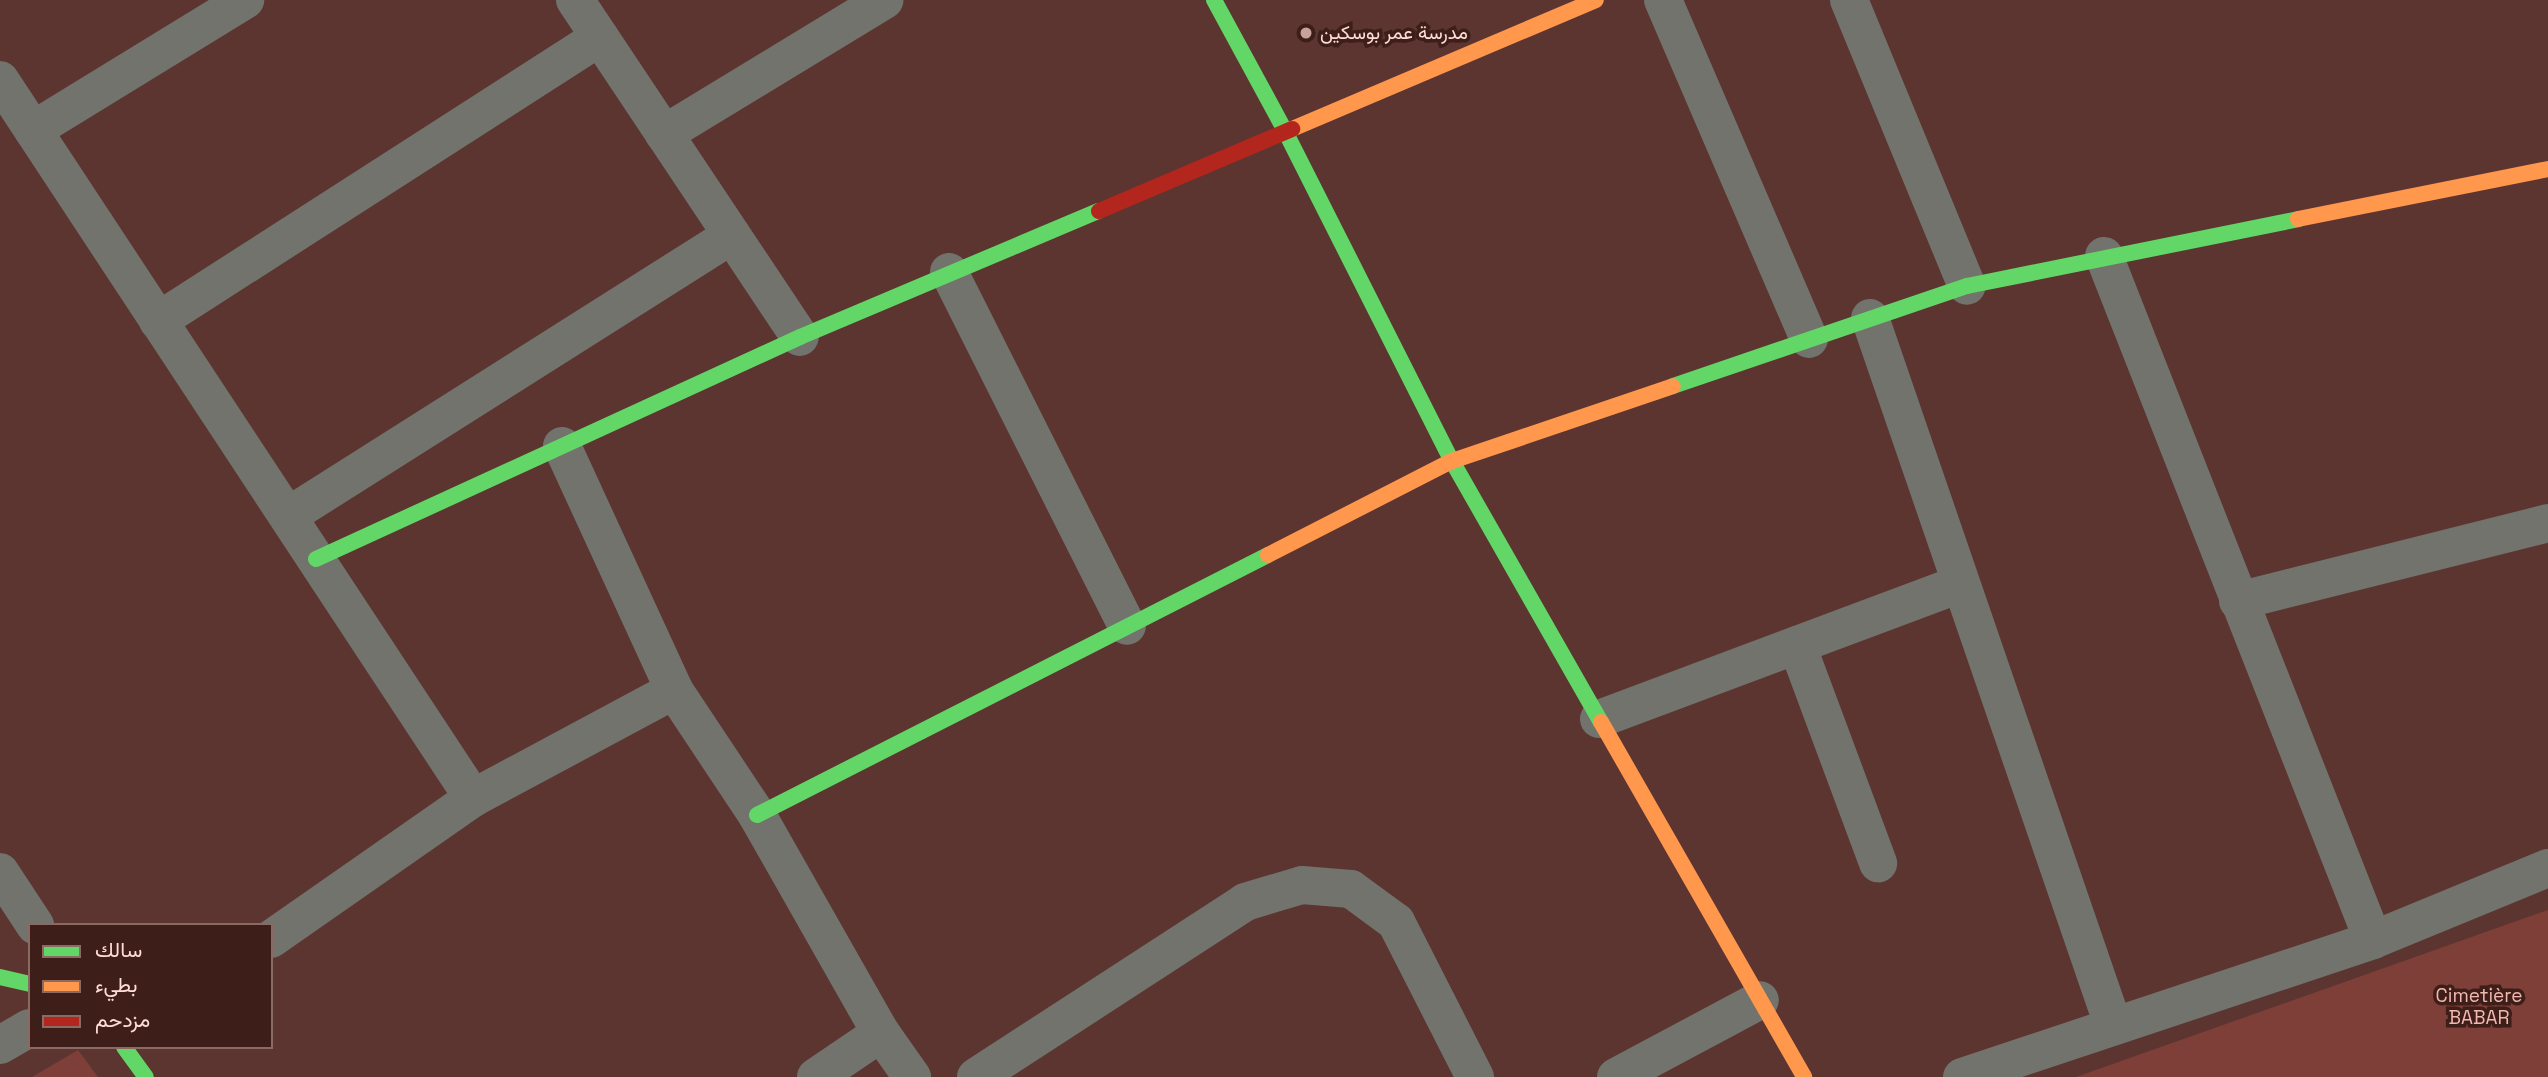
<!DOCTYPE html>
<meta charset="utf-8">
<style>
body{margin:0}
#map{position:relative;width:2548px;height:1077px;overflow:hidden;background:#5c3530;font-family:"Space Grotesk",Vazirmatn,sans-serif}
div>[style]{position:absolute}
.green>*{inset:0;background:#7d3f37}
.street>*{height:38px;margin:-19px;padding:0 19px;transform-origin:19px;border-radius:19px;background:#71736c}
.fast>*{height:16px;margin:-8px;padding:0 8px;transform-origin:8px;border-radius:8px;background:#63d668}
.slow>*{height:16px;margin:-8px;padding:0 8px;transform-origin:8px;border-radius:8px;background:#ff974d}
.jam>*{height:16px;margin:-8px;padding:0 8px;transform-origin:8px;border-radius:8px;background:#b3261e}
.dots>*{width:19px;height:19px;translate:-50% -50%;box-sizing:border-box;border:4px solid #3d1e19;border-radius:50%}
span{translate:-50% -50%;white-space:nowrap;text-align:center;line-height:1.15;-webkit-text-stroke:7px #3d1e19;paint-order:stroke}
.poi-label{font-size:19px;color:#ffdcd5}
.left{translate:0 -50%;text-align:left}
.park-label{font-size:19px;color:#f2b8af}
.legend{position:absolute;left:28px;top:923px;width:245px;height:126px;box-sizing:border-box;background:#3d1e19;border:2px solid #8b6a64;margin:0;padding:9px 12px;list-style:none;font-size:21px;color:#ffdcd5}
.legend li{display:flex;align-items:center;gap:14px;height:35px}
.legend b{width:35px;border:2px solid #8b6a64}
</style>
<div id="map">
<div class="green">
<div style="clip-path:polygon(2548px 910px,2548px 1077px,2076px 1077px,2124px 1060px)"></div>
<div style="clip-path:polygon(78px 1050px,98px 1077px,32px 1077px)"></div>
</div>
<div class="street">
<div style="left:575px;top:0;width:405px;rotate:56.3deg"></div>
<div style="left:1663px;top:0;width:369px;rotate:66.7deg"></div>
<div style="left:1849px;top:0;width:309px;rotate:67.6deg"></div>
<div style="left:0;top:80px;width:860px;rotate:56.62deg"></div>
<div style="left:33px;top:130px;width:249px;rotate:-31.5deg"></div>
<div style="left:664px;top:134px;width:258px;rotate:-31.3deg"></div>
<div style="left:2104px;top:256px;width:735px;rotate:68.53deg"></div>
<div style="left:949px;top:272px;width:396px;rotate:63.3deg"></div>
<div style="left:1870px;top:318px;width:748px;rotate:71.03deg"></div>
<div style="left:158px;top:321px;width:525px;rotate:-32.72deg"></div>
<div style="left:562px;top:446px;width:268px;rotate:65.3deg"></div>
<div style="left:674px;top:690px;width:150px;rotate:56.4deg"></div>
<div style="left:757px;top:815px;width:251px;rotate:60.4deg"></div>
<div style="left:881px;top:1033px;width:54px;rotate:54.8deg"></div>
<div style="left:288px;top:516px;width:525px;rotate:-32.33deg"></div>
<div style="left:2238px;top:601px;width:320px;rotate:-14.1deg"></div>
<div style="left:1797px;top:645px;width:233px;rotate:69.6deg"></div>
<div style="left:1599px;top:719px;width:386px;rotate:-20.5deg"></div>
<div style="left:0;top:872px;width:64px;rotate:56.6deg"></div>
<div style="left:271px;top:939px;width:246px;rotate:-34.9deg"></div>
<div style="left:473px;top:798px;width:228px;rotate:-28.2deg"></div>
<div style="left:0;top:1045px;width:34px;rotate:-30deg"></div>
<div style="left:816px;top:1077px;width:78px;rotate:-34.1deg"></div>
<div style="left:976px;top:1077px;width:321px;rotate:-33deg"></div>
<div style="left:1245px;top:902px;width:59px;rotate:-16.6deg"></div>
<div style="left:1302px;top:885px;width:49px;rotate:4.7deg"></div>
<div style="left:1351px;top:889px;width:56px;rotate:36.3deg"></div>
<div style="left:1396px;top:922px;width:174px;rotate:63deg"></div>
<div style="left:1616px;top:1077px;width:163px;rotate:-28.1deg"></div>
<div style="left:1962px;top:1077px;width:433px;rotate:-18.4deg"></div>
<div style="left:2373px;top:940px;width:189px;rotate:-22.4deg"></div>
</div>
<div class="fast">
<div style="left:1214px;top:0;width:149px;rotate:61.5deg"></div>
<div style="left:1285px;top:131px;width:370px;rotate:63.2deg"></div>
<div style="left:1452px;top:461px;width:301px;rotate:60.3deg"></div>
<div style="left:1673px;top:386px;width:311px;rotate:-18.8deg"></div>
<div style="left:1967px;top:286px;width:338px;rotate:-11.4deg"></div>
<div style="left:316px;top:559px;width:532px;rotate:-24.64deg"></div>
<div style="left:800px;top:337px;width:324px;rotate:-22.9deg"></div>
<div style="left:757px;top:815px;width:573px;rotate:-26.97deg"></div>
<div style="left:0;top:977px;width:31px;rotate:13deg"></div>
<div style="left:124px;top:1047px;width:37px;rotate:54deg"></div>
</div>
<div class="slow">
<div style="left:1292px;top:129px;width:330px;rotate:-23deg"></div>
<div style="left:2298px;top:219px;width:255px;rotate:-11.3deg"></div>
<div style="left:1268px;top:555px;width:207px;rotate:-27.1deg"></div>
<div style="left:1452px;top:461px;width:233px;rotate:-18.7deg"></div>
<div style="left:1601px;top:722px;width:409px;rotate:60.2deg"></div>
</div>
<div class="jam">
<div style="left:1099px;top:211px;width:210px;rotate:-23deg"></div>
</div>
<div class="dots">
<div style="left:1306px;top:33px;background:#c6a29b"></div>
</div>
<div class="poi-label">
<span class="left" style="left:1320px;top:33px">مدرسة عمر بوسكين</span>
</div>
<div class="park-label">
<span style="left:2479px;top:1007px">Cimetière<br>BABAR</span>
</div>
<ul class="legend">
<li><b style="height:9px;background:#63d668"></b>سالك</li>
<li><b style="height:9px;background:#ff974d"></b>بطيء</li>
<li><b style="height:9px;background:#b3261e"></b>مزدحم</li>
</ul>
</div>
